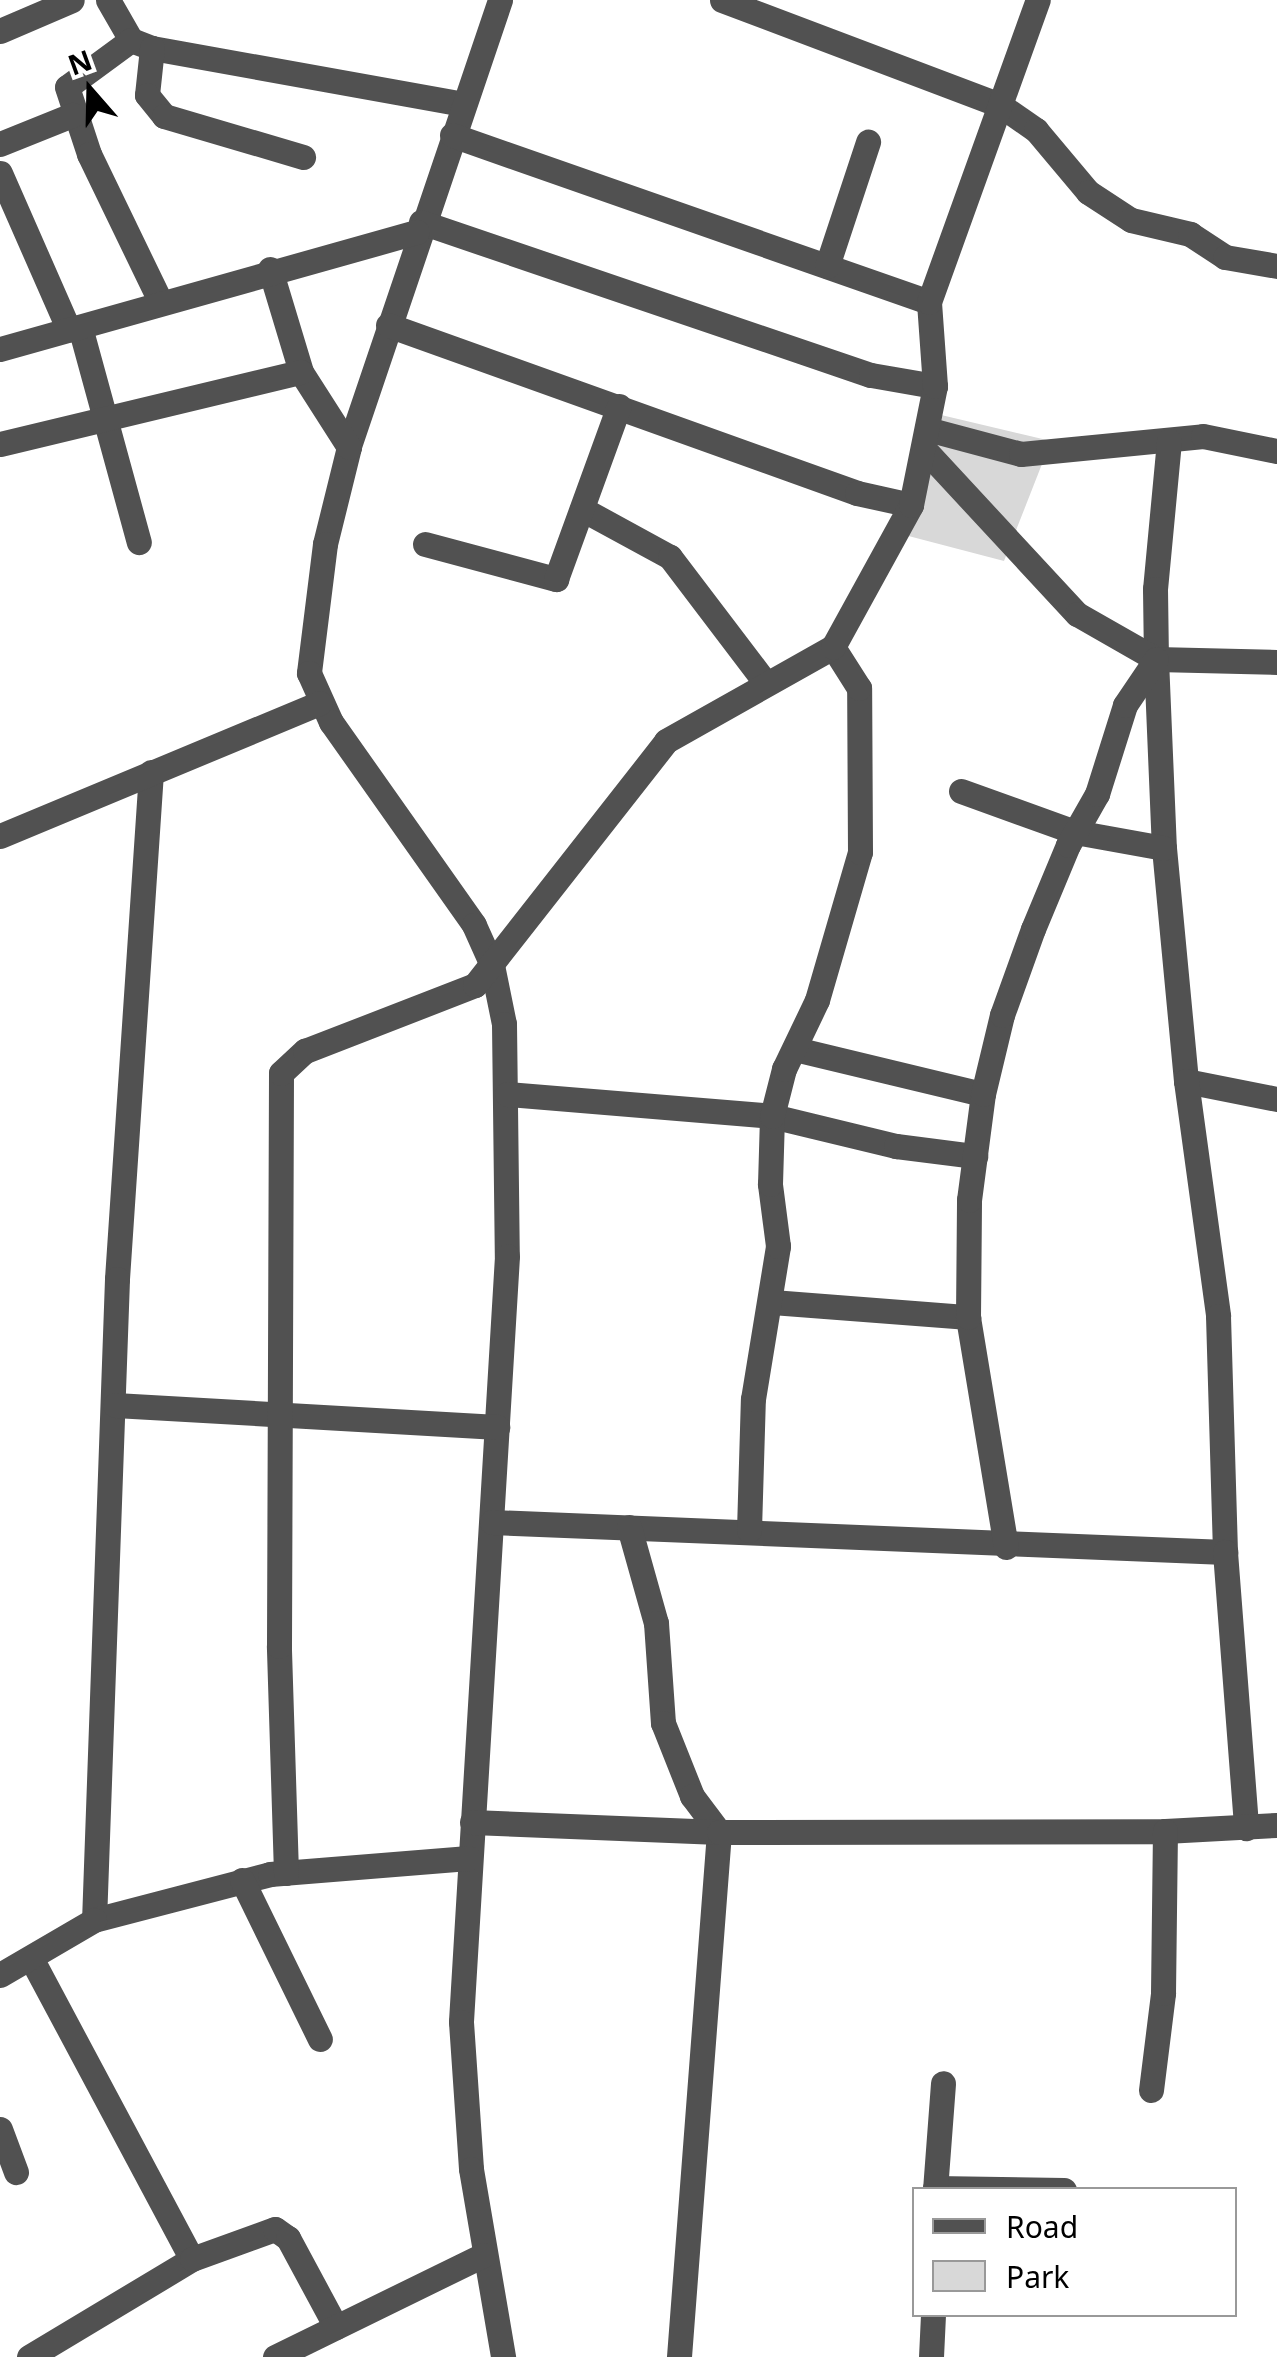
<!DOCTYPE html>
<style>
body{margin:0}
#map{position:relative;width:1277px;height:2357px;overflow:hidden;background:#fff;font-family:"Noto Sans",sans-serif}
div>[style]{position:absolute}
.green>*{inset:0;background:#d8d8d8}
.minor>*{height:25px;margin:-12.5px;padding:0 12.5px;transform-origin:12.5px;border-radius:12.5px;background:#515151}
span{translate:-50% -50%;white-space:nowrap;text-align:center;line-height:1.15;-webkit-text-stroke:9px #fff;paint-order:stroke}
.legend{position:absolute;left:912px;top:2187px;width:325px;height:130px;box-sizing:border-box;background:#fff;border:2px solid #999;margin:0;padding:12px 18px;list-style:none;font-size:30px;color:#000}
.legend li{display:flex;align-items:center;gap:20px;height:50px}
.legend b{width:50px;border:2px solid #999}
.north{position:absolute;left:40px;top:40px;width:100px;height:100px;-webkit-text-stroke:8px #fff;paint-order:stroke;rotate:340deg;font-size:28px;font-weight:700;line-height:40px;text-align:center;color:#000}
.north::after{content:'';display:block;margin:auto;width:35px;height:45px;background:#000;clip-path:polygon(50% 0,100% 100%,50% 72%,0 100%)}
</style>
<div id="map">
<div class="green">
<div style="clip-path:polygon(937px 414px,1051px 441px,1004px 561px,897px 533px)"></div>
</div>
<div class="minor">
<div style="left:108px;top:0;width:46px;rotate:60.1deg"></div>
<div style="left:131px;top:40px;width:22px;rotate:21deg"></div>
<div style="left:152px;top:48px;width:317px;rotate:10.2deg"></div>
<div style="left:500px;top:0;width:472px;rotate:108.7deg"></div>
<div style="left:349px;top:447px;width:100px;rotate:103.9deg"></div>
<div style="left:325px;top:544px;width:130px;rotate:97.1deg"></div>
<div style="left:309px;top:673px;width:54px;rotate:65.8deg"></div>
<div style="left:331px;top:722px;width:248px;rotate:54.8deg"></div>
<div style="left:474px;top:925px;width:44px;rotate:65.8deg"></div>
<div style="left:492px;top:965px;width:60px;rotate:78.5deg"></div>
<div style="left:504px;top:1024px;width:232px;rotate:89.3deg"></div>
<div style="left:507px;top:1256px;width:767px;rotate:93.44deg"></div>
<div style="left:461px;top:2022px;width:147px;rotate:86.1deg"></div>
<div style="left:471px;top:2169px;width:191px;rotate:80.3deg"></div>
<div style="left:722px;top:0;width:297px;rotate:20.7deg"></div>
<div style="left:1000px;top:105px;width:44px;rotate:34.8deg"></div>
<div style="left:1036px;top:130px;width:81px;rotate:50deg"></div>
<div style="left:1088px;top:192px;width:51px;rotate:33.1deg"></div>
<div style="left:1131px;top:220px;width:61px;rotate:13.3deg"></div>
<div style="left:1190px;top:234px;width:42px;rotate:33.3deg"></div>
<div style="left:1225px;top:257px;width:53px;rotate:9.8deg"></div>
<div style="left:0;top:31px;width:78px;rotate:-23.3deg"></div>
<div style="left:131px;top:40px;width:79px;rotate:143.7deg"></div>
<div style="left:67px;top:87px;width:71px;rotate:71.8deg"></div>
<div style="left:89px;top:154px;width:165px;rotate:64.2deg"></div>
<div style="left:152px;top:48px;width:47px;rotate:96.1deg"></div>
<div style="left:147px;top:95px;width:27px;rotate:51deg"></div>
<div style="left:164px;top:116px;width:145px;rotate:16.4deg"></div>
<div style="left:452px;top:135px;width:505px;rotate:19.3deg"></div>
<div style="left:0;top:144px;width:78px;rotate:-21.9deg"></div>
<div style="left:0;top:173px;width:171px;rotate:66.3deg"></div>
<div style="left:421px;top:222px;width:475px;rotate:18.8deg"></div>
<div style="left:871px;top:375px;width:65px;rotate:9.8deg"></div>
<div style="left:827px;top:266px;width:131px;rotate:-71.7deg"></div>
<div style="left:270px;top:269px;width:108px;rotate:73.2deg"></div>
<div style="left:301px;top:372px;width:89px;rotate:57.4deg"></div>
<div style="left:388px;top:325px;width:498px;rotate:19.7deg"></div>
<div style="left:857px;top:493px;width:55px;rotate:12.5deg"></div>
<div style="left:80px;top:327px;width:223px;rotate:74.7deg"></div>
<div style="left:0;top:349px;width:433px;rotate:-15.7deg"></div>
<div style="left:927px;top:429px;width:97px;rotate:14.9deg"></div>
<div style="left:1021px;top:454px;width:183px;rotate:-5.6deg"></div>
<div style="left:1203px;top:436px;width:76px;rotate:11.5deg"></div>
<div style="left:1169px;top:441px;width:149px;rotate:95.4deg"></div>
<div style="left:1155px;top:589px;width:70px;rotate:89.2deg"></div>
<div style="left:1156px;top:659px;width:189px;rotate:87.6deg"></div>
<div style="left:1164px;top:848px;width:234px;rotate:84.6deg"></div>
<div style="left:1186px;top:1081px;width:93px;rotate:11.2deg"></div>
<div style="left:0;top:444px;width:309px;rotate:-13.5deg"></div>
<div style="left:924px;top:449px;width:225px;rotate:47.2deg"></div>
<div style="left:1077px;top:614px;width:91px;rotate:29.7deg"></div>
<div style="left:1156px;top:659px;width:121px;rotate:1.4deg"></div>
<div style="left:582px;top:509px;width:100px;rotate:28.6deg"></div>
<div style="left:670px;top:557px;width:156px;rotate:52.8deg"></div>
<div style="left:425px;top:544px;width:136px;rotate:15deg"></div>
<div style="left:556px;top:579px;width:184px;rotate:-70deg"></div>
<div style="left:151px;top:772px;width:508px;rotate:93.84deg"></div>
<div style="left:117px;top:1279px;width:641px;rotate:92.05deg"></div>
<div style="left:94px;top:1920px;width:182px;rotate:-14.6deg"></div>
<div style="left:270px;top:1874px;width:199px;rotate:-4.6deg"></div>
<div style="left:961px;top:791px;width:121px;rotate:19.8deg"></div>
<div style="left:1075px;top:832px;width:90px;rotate:10.2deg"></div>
<div style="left:0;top:836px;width:346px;rotate:-22.6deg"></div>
<div style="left:795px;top:1049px;width:193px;rotate:13.5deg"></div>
<div style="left:1186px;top:1081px;width:237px;rotate:82.2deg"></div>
<div style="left:1218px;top:1316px;width:236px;rotate:88.3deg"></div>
<div style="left:507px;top:1094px;width:266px;rotate:4.7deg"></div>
<div style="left:772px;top:1116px;width:128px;rotate:13.6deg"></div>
<div style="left:896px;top:1146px;width:80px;rotate:7.2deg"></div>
<div style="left:772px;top:1302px;width:197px;rotate:4.4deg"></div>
<div style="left:115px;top:1405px;width:383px;rotate:3.3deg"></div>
<div style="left:492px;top:1522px;width:734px;rotate:2.34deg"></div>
<div style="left:1225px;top:1552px;width:277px;rotate:85.6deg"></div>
<div style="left:629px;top:1527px;width:100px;rotate:74.3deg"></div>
<div style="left:656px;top:1623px;width:100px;rotate:86deg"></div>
<div style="left:663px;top:1723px;width:79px;rotate:68.3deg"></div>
<div style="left:692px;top:1796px;width:45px;rotate:53.1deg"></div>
<div style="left:719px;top:1832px;width:527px;rotate:94.36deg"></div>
<div style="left:749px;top:1530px;width:131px;rotate:-88.3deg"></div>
<div style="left:753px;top:1399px;width:155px;rotate:-80.7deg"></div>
<div style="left:778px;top:1246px;width:63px;rotate:-97.4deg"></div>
<div style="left:770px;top:1184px;width:68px;rotate:-88.3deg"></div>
<div style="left:772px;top:1116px;width:49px;rotate:-75.7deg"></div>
<div style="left:784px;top:1069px;width:76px;rotate:-64.4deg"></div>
<div style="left:817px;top:1000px;width:154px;rotate:-73.8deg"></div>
<div style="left:860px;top:852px;width:164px;rotate:-90.3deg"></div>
<div style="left:859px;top:688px;width:49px;rotate:-122.4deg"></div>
<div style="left:1006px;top:1547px;width:233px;rotate:-99.4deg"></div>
<div style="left:968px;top:1317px;width:117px;rotate:-89.5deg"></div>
<div style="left:969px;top:1200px;width:107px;rotate:-82.5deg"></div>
<div style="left:983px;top:1094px;width:81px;rotate:-76.5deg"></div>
<div style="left:1002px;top:1015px;width:91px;rotate:-70.2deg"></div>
<div style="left:1033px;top:929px;width:91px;rotate:-67.4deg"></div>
<div style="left:1068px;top:845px;width:59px;rotate:-60.4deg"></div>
<div style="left:1097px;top:794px;width:93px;rotate:-72.5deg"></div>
<div style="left:1125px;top:705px;width:55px;rotate:-56deg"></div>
<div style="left:472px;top:1822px;width:247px;rotate:2.3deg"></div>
<div style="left:719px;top:1832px;width:446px;rotate:-0.1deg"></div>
<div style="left:1165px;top:1831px;width:112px;rotate:-3.1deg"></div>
<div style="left:286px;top:1873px;width:227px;rotate:-91.8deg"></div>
<div style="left:279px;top:1646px;width:573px;rotate:-89.8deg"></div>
<div style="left:281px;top:1073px;width:33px;rotate:-43deg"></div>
<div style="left:305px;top:1051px;width:182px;rotate:-21.2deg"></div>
<div style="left:475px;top:985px;width:310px;rotate:-51.9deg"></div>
<div style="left:666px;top:741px;width:192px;rotate:-29.4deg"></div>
<div style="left:833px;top:647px;width:162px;rotate:-61.2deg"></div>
<div style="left:911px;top:505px;width:121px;rotate:-78.6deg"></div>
<div style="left:935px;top:386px;width:84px;rotate:-94.1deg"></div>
<div style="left:929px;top:302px;width:321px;rotate:-70.2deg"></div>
<div style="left:242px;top:1880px;width:177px;rotate:63.9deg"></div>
<div style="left:31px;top:1958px;width:341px;rotate:61.9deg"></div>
<div style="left:0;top:1975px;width:109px;rotate:-30.3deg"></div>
<div style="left:1151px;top:2090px;width:98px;rotate:-82.9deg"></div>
<div style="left:1163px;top:1993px;width:162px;rotate:-89.3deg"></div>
<div style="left:0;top:2129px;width:46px;rotate:69.6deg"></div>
<div style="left:935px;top:2188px;width:129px;rotate:0.9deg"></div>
<div style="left:935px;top:2190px;width:107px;rotate:-85.7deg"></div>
<div style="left:29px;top:2357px;width:190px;rotate:-31deg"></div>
<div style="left:192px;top:2259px;width:88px;rotate:-19.9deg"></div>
<div style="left:275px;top:2229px;width:16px;rotate:35deg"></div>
<div style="left:288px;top:2238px;width:101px;rotate:61.7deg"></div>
<div style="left:275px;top:2357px;width:232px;rotate:-26.1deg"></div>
<div style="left:931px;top:2357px;width:43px;rotate:-87.3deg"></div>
</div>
<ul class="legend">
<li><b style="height:12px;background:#515151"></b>Road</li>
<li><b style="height:28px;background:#d8d8d8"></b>Park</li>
</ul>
<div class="north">N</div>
</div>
